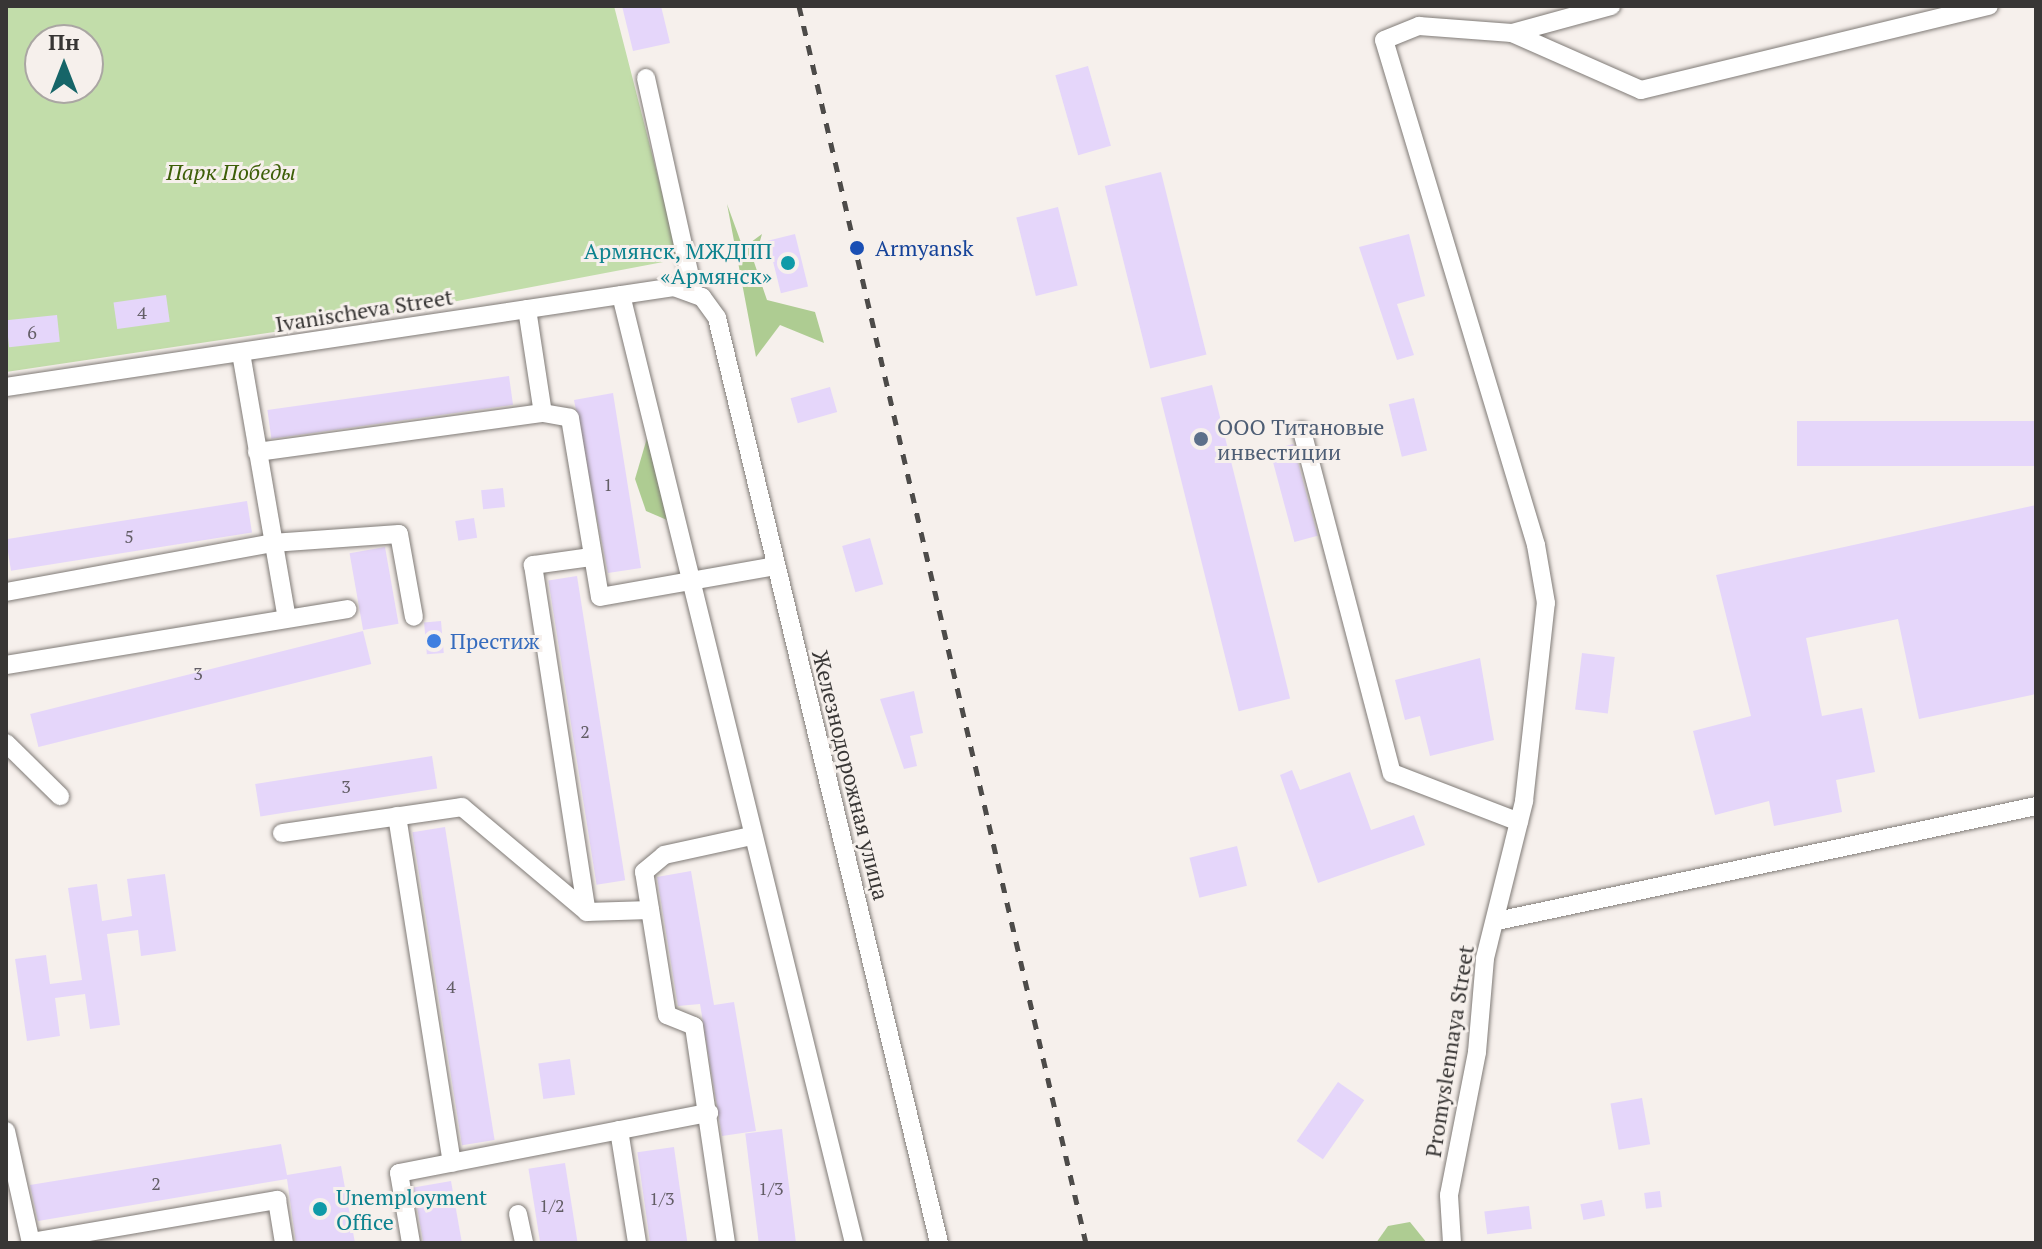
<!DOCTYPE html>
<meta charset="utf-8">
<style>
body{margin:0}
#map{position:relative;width:2042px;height:1249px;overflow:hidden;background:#f6f0ec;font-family:"PT Serif",serif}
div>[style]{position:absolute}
.green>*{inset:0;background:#c2ddaa}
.forest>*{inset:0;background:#aecc92}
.building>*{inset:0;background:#e5d6fa;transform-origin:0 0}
.roads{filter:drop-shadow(0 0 2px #807b77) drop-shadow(0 0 2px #807b77)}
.minor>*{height:18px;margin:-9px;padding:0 9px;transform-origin:9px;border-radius:9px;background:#fff}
.rail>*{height:5px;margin-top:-2.5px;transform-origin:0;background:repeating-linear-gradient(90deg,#4d4b49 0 10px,transparent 0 20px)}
.dots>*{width:22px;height:22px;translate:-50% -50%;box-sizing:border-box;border:4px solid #f6f0ec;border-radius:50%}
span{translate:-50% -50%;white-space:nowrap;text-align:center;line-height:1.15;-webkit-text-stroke:6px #f6f0ec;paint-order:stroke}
.number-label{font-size:18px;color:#635e66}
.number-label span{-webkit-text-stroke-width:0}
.park-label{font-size:22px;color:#3d5f08;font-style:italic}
.transit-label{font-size:22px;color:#164399}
.left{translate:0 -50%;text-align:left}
.culture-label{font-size:22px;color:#0d838f}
.right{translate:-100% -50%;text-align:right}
.street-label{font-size:22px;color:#383635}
.service-label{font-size:22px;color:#4e5e75}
.shop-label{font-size:22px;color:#366cbe}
.frame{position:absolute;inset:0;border:8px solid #383635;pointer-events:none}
.north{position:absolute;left:24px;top:24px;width:80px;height:80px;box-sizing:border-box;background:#f6f0ec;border:2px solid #aaa6a3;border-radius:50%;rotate:0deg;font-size:22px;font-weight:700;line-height:32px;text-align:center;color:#383635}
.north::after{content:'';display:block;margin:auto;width:28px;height:36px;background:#166568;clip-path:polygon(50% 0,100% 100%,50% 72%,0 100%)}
</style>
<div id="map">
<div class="green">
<div style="clip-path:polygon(evenodd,6px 6px,614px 6px,679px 259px,368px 318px,6px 372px,6px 6px,40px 40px,88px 40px,88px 88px,40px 88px,40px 40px)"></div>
</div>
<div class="forest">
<div style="clip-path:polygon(727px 204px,743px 248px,762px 234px,754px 262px,767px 300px,815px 312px,824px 343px,780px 325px,756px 357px)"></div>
<div style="clip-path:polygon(647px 438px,667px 520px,646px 511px,635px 479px)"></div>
<div style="clip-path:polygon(1410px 1222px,1427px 1243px,1376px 1243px,1388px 1226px)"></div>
</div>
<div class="building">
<div style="clip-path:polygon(622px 6px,661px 6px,670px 43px,633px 51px)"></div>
<div style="left:1088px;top:66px;width:83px;height:34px;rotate:74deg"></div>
<div style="left:1161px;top:172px;width:188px;height:58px;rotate:76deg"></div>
<div style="left:1058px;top:207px;width:81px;height:43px;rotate:76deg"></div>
<div style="left:795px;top:234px;width:54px;height:28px;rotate:76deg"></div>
<div style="clip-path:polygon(1409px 234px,1425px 296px,1397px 304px,1414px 355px,1397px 360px,1359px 247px)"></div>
<div style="left:166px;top:295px;width:27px;height:53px;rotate:82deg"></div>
<div style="left:57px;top:315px;width:27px;height:51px;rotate:84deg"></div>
<div style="left:509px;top:376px;width:29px;height:244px;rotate:82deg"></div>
<div style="left:1212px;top:385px;width:323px;height:53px;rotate:76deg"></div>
<div style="left:830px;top:387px;width:26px;height:41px;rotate:74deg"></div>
<div style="clip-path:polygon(613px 393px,641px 568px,608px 573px,574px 400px)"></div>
<div style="left:1414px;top:398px;width:54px;height:26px;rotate:76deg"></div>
<div style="left:2036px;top:421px;width:45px;height:239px;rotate:90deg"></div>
<div style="left:1293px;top:444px;width:95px;height:24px;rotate:75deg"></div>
<div style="left:503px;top:488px;width:19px;height:22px;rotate:84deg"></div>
<div style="left:247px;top:501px;width:32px;height:244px;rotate:81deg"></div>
<div style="clip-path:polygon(2036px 505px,2036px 694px,1919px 719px,1898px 619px,1806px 638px,1822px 716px,1862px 708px,1875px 772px,1836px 780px,1842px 812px,1774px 826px,1769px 801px,1715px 815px,1693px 731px,1751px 716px,1716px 575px)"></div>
<div style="left:474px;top:518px;width:20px;height:19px;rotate:81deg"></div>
<div style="left:870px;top:538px;width:48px;height:29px;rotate:74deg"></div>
<div style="left:385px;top:547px;width:78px;height:36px;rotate:80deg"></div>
<div style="left:577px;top:576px;width:308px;height:29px;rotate:81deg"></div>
<div style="left:441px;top:621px;width:32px;height:17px;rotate:85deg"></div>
<div style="left:363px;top:631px;width:34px;height:343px;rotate:76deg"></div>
<div style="left:1582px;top:653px;width:33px;height:57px;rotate:7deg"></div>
<div style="clip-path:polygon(1480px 658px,1494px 740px,1430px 756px,1420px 716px,1405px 720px,1395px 680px)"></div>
<div style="clip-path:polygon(914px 691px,923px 733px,910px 736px,917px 766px,904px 769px,880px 699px)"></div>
<div style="left:432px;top:756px;width:33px;height:179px;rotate:81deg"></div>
<div style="clip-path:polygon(1292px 770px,1300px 790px,1350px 772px,1371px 830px,1414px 815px,1425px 845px,1318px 883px,1280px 775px)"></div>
<div style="left:445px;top:827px;width:317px;height:33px;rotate:81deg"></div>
<div style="left:1237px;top:846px;width:41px;height:49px;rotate:76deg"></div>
<div style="clip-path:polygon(691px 871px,714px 1005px,734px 1002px,756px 1131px,722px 1136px,700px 1004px,678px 1006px,657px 877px)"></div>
<div style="clip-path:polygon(165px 874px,176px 951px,141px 956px,138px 930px,107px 934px,120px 1025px,90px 1029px,85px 994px,55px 998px,60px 1036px,27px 1041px,15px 959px,46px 955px,50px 984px,82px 980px,68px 888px,97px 884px,102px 921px,132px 916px,127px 879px)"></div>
<div style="left:570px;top:1059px;width:36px;height:32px;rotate:82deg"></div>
<div style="left:1338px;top:1082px;width:32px;height:72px;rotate:35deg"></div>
<div style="left:1642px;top:1098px;width:47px;height:32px;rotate:80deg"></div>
<div style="left:782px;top:1129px;width:115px;height:37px;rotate:83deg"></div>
<div style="clip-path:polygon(281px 1144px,287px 1175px,341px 1166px,355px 1243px,296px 1243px,287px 1179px,38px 1221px,30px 1185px)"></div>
<div style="left:674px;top:1147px;width:97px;height:37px;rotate:82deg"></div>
<div style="left:565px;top:1163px;width:81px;height:37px;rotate:81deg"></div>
<div style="left:451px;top:1181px;width:63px;height:38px;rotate:80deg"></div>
<div style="left:1660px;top:1191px;width:16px;height:16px;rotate:83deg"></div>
<div style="left:1602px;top:1200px;width:16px;height:22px;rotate:79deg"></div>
<div style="left:1529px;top:1206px;width:23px;height:45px;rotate:83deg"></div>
</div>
<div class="roads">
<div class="minor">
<div style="left:1512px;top:33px;width:141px;rotate:23.8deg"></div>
<div style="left:1641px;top:90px;width:358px;rotate:-13.6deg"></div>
<div style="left:646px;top:78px;width:221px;rotate:77.5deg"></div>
<div style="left:621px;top:295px;width:976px;rotate:76.19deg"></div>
<div style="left:527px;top:309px;width:105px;rotate:81.3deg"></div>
<div style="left:543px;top:413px;width:27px;rotate:10deg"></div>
<div style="left:570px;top:418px;width:181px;rotate:80.5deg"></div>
<div style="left:600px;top:597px;width:179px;rotate:-10deg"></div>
<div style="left:241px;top:353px;width:269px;rotate:80.2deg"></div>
<div style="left:6px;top:387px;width:675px;rotate:-8.51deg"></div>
<div style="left:674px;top:287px;width:30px;rotate:20deg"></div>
<div style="left:702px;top:297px;width:26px;rotate:54deg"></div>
<div style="left:717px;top:318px;width:951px;rotate:76.5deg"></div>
<div style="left:1302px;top:431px;width:354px;rotate:75.3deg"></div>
<div style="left:1392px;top:773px;width:136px;rotate:21.1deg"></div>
<div style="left:257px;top:452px;width:289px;rotate:-7.8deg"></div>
<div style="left:591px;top:557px;width:59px;rotate:172.1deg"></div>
<div style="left:533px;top:565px;width:351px;rotate:81.2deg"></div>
<div style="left:587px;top:912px;width:63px;rotate:-1.8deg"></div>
<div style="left:6px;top:592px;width:270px;rotate:-10.4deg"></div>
<div style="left:272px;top:543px;width:127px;rotate:-4.1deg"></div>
<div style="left:399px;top:534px;width:84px;rotate:79.8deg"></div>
<div style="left:6px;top:665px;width:346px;rotate:-9.3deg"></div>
<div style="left:6px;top:743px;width:76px;rotate:44.5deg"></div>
<div style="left:397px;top:816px;width:351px;rotate:81deg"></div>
<div style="left:282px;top:833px;width:182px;rotate:-8.2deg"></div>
<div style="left:462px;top:807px;width:163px;rotate:40deg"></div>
<div style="left:1497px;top:921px;width:551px;rotate:-12.04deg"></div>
<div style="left:619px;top:1130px;width:114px;rotate:80.9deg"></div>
<div style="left:6px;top:1131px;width:115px;rotate:77.4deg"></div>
<div style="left:518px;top:1214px;width:30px;rotate:78deg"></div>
<div style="left:31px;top:1242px;width:250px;rotate:-9.7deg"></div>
<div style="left:277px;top:1200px;width:44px;rotate:80.8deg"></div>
<div style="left:411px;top:1243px;width:71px;rotate:-99.7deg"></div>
<div style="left:399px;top:1173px;width:316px;rotate:-11deg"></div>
<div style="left:726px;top:1243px;width:219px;rotate:-98.4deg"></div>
<div style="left:694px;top:1026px;width:29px;rotate:-158deg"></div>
<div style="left:667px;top:1015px;width:145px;rotate:-99.1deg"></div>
<div style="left:644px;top:872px;width:26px;rotate:-40deg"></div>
<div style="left:664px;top:855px;width:89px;rotate:-12.3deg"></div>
<div style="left:1452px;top:1243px;width:48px;rotate:-93.6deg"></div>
<div style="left:1449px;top:1195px;width:146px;rotate:-78.9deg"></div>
<div style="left:1477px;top:1052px;width:94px;rotate:-85.1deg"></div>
<div style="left:1485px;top:958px;width:162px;rotate:-76deg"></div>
<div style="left:1524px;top:801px;width:199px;rotate:-83.7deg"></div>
<div style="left:1546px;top:603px;width:59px;rotate:-99.8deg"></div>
<div style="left:1536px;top:545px;width:527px;rotate:-106.75deg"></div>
<div style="left:1384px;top:40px;width:38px;rotate:-22deg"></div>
<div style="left:1419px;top:26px;width:93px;rotate:4.3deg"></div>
<div style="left:1512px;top:33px;width:103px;rotate:-15.3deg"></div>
</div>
</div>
<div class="rail">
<div style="left:799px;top:6px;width:1270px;rotate:76.94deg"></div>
</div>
<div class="dots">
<div style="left:857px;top:248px;background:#1a4fb4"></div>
<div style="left:788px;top:263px;background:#0f9aa8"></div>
<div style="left:1201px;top:439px;background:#5c6f8a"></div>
<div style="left:434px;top:641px;background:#3f7fe0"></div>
<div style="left:320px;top:1209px;background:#0f9aa8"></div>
</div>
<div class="number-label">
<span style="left:142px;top:312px">4</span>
<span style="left:32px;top:332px">6</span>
<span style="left:608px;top:484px">1</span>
<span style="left:129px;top:536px">5</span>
<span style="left:198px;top:673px">3</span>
<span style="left:585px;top:731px">2</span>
<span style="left:346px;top:786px">3</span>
<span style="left:451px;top:986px">4</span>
<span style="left:156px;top:1183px">2</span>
<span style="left:771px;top:1188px">1/3</span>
<span style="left:662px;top:1198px">1/3</span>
<span style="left:552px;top:1205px">1/2</span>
</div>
<div class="park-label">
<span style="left:231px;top:172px">Парк Победы</span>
</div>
<div class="transit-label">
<span class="left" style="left:875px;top:248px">Armyansk</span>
</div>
<div class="culture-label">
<span class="right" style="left:772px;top:263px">Армянск, МЖДПП<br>«Армянск»</span>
<span class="left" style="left:336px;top:1209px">Unemployment<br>Office</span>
</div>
<div class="street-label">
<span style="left:364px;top:310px;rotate:-9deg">Ivanischeva Street</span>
<span style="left:851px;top:775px;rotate:76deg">Железнодорожная улица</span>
<span style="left:1449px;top:1051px;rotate:-81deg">Promyslennaya Street</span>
</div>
<div class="service-label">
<span class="left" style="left:1217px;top:439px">ООО Титановые<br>инвестиции</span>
</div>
<div class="shop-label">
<span class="left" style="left:450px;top:641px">Престиж</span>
</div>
<div class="frame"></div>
<div class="north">Пн</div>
</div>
